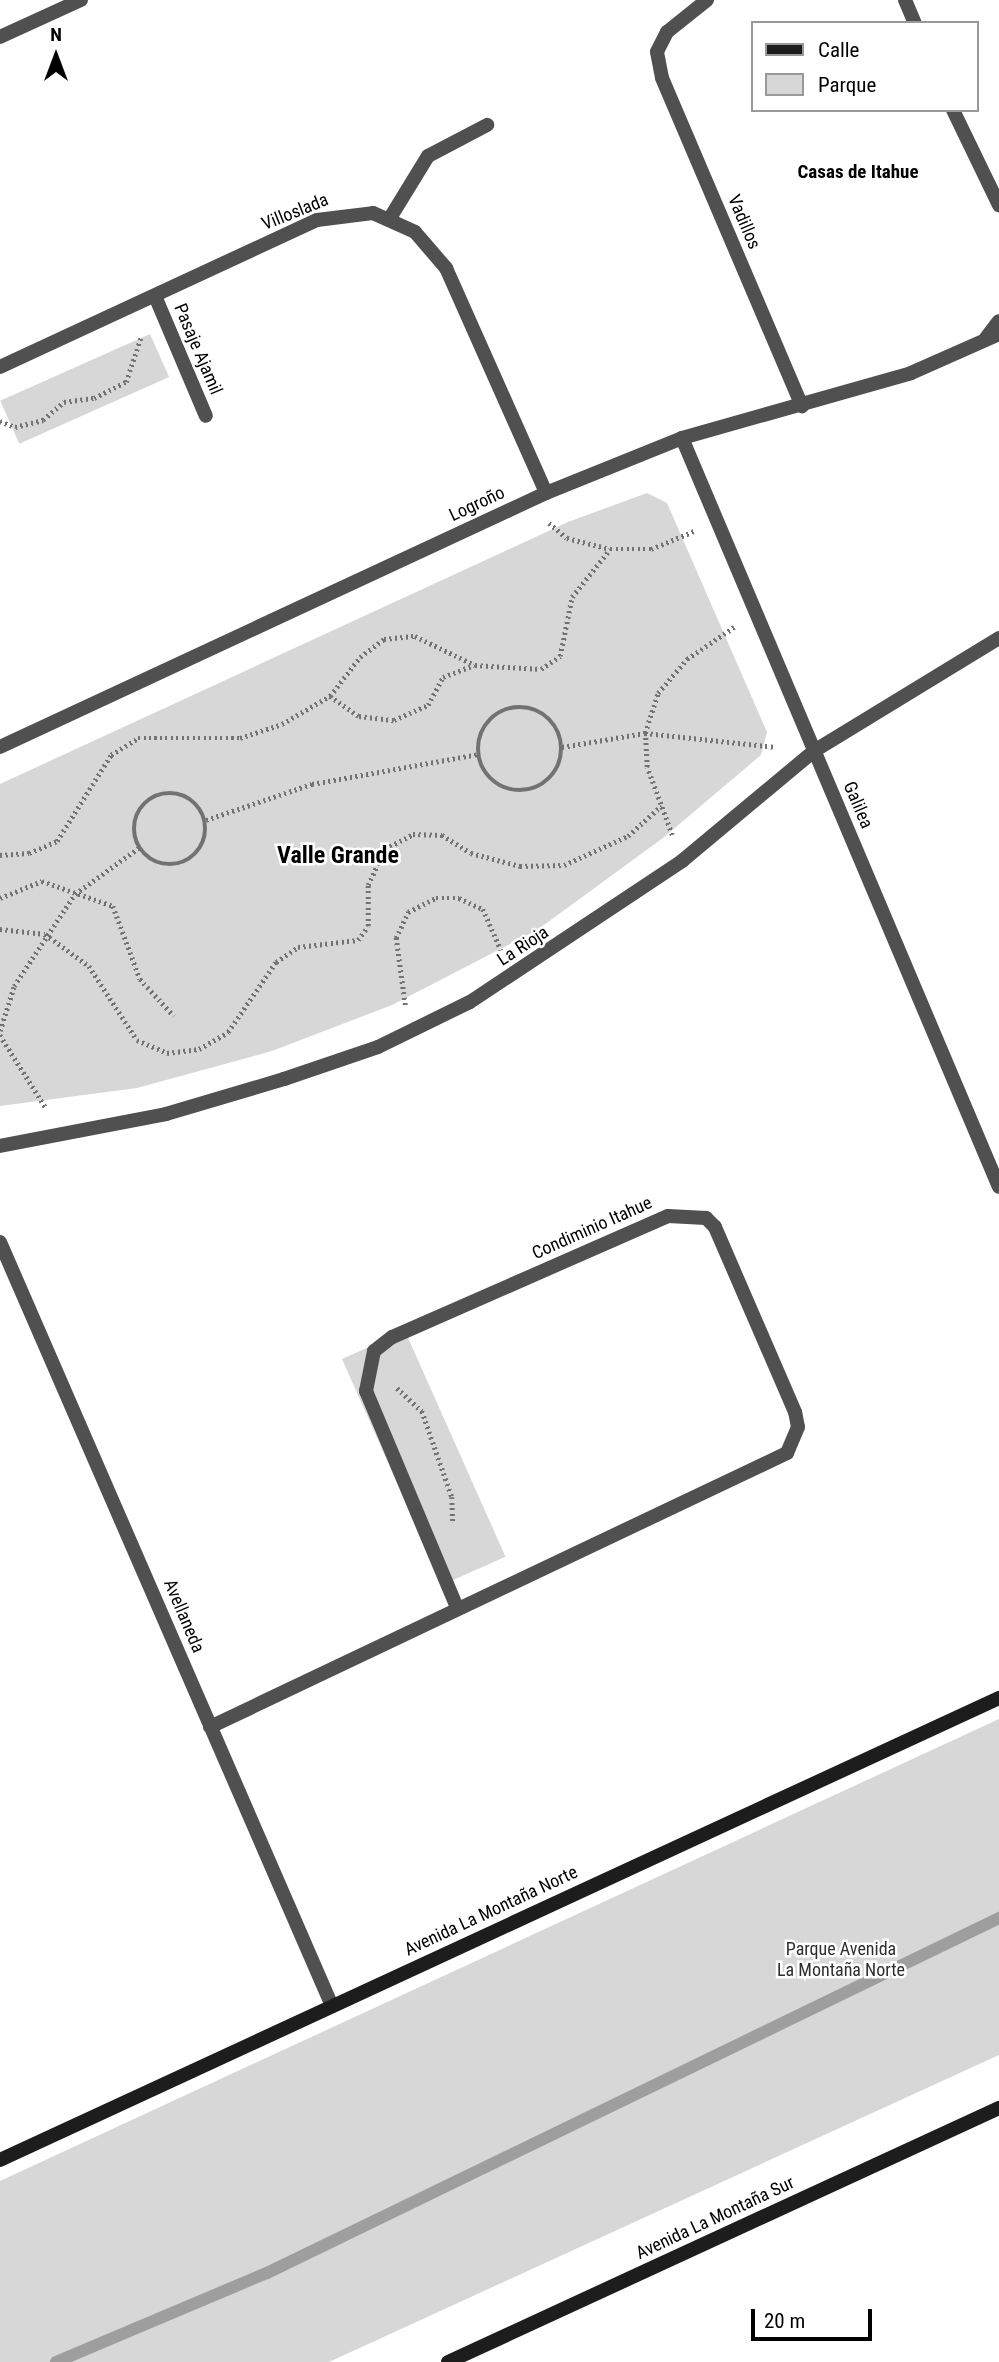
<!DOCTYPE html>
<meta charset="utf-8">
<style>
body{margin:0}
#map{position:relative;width:999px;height:2362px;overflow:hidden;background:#fff;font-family:"Roboto Condensed",sans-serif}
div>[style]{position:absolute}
.green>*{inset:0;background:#d7d7d7;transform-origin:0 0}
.stream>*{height:12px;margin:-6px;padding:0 6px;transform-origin:6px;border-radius:6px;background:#9e9e9e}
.path>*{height:4.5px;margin-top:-2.25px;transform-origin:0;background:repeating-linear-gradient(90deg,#727272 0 2px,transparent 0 5.5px)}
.path>.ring{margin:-2.25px;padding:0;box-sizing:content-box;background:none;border:4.5px solid #727272;border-radius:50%}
.street>*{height:14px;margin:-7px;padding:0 7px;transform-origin:7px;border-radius:7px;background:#505050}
.secondary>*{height:14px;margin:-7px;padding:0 7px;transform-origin:7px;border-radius:7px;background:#1d1d1d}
span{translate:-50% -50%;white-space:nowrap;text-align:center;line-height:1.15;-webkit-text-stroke:5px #fff;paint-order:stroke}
.street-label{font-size:18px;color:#000}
.park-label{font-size:18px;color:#2e2e2e}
.neighbourhood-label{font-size:19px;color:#000;font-weight:700}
.district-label{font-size:24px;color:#000;font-weight:700}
.legend{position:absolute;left:751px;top:21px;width:228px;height:91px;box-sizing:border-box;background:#fff;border:2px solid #999;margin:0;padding:9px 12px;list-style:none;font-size:21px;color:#000}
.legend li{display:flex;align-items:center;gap:14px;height:35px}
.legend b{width:35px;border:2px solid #999}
.north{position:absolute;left:21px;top:21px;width:70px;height:70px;-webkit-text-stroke:5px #fff;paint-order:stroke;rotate:0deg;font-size:19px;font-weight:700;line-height:28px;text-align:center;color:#000}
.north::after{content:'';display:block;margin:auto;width:24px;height:32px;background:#000;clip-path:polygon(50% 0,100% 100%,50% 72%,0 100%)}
.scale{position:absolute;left:751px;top:2309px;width:121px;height:32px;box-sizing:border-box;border:4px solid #000;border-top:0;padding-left:9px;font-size:21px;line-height:24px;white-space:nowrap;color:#000;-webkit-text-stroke:5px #fff;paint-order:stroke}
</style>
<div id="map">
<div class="green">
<div style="left:150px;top:334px;width:47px;height:164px;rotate:66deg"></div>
<div style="clip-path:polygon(647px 493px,667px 503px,767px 732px,761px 755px,663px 838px,537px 930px,392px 1005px,272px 1051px,137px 1088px,0 1106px,0 784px,568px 522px)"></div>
<div style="left:405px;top:1331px;width:247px;height:69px;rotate:66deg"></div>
<div style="clip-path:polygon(999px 1719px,999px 2055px,329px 2362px,0 2362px,0 2181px)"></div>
</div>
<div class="stream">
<div style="left:56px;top:2362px;width:229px;rotate:-22.9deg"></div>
<div style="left:267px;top:2273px;width:814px;rotate:-25.87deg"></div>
</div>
<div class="path">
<div style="left:0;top:421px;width:16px;rotate:22deg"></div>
<div style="left:15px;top:427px;width:29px;rotate:-14deg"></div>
<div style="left:43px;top:420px;width:28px;rotate:-41deg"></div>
<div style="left:64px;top:402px;width:30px;rotate:-8deg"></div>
<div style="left:94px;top:398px;width:36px;rotate:-27deg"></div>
<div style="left:126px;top:382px;width:47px;rotate:-71.6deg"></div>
<div style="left:549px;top:523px;width:23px;rotate:40deg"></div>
<div style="left:567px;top:538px;width:44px;rotate:14.3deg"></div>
<div style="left:610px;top:549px;width:41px"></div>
<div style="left:651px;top:549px;width:47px;rotate:-22.7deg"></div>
<div style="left:330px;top:696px;width:35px;rotate:35deg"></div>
<div style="left:359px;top:716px;width:35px;rotate:7deg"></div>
<div style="left:394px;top:720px;width:37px;rotate:-24deg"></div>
<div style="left:428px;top:705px;width:32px;rotate:-62deg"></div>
<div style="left:443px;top:677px;width:33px;rotate:-21deg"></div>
<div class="ring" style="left:478px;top:707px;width:79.5px;height:79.5px"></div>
<div style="left:562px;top:747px;width:84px;rotate:-9.6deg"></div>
<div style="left:645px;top:733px;width:131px;rotate:6.1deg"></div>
<div class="ring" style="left:134px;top:793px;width:67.5px;height:67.5px"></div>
<div style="left:206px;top:820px;width:112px;rotate:-18.8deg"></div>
<div style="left:312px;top:784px;width:170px;rotate:-10.2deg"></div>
<div style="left:672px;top:835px;width:72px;rotate:-110.2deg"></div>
<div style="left:647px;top:767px;width:34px;rotate:-93deg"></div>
<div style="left:645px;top:733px;width:42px;rotate:-72deg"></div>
<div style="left:658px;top:693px;width:45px;rotate:-49.5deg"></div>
<div style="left:687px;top:659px;width:57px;rotate:-34.2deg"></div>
<div style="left:0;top:855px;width:29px;rotate:-4deg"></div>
<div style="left:29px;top:853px;width:30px;rotate:-23deg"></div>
<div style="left:57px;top:841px;width:102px;rotate:-57.9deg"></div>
<div style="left:111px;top:755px;width:32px;rotate:-32deg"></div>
<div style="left:138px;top:738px;width:102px"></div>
<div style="left:240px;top:738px;width:44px;rotate:-18.4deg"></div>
<div style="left:282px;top:724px;width:56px;rotate:-30.3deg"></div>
<div style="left:330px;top:696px;width:49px;rotate:-52.4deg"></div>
<div style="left:360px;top:657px;width:30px;rotate:-37deg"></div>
<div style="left:384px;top:639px;width:31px;rotate:-6deg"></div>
<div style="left:415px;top:636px;width:67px;rotate:25.8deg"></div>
<div style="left:475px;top:665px;width:66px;rotate:3.5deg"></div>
<div style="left:541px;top:669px;width:23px;rotate:-34deg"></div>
<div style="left:560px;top:656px;width:60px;rotate:-78.5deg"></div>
<div style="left:572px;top:597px;width:61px;rotate:-51.6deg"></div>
<div style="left:0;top:898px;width:45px;rotate:-22deg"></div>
<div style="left:42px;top:881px;width:75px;rotate:19.4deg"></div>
<div style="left:113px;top:906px;width:78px;rotate:69.7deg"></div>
<div style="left:140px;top:979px;width:50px;rotate:47.4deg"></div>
<div style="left:0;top:929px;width:45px;rotate:6.3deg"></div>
<div style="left:45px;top:934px;width:54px;rotate:36deg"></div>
<div style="left:89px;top:966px;width:88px;rotate:57deg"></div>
<div style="left:137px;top:1040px;width:33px;rotate:23deg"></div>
<div style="left:167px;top:1053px;width:32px;rotate:-7deg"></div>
<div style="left:199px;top:1049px;width:34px;rotate:-30deg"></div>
<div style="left:228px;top:1032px;width:85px;rotate:-55.6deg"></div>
<div style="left:276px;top:962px;width:27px;rotate:-34deg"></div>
<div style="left:298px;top:947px;width:60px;rotate:-6.7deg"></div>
<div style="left:358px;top:940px;width:17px;rotate:-54deg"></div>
<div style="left:368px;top:926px;width:41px;rotate:-90deg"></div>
<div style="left:368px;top:885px;width:40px;rotate:-65deg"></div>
<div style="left:385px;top:849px;width:32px;rotate:-28deg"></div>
<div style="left:413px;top:834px;width:29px;rotate:2deg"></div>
<div style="left:442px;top:835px;width:34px;rotate:32deg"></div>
<div style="left:471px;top:853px;width:51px;rotate:14.9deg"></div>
<div style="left:520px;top:866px;width:44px;rotate:-1.3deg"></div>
<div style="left:564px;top:865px;width:70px;rotate:-24.4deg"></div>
<div style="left:628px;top:836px;width:45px;rotate:-42.3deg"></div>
<div style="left:405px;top:1005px;width:68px;rotate:-97.7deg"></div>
<div style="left:396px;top:938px;width:29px;rotate:-65deg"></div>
<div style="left:408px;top:912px;width:31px;rotate:-27deg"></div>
<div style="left:436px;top:898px;width:23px"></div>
<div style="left:459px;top:898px;width:26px;rotate:25deg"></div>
<div style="left:483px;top:909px;width:45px;rotate:66.3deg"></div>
<div style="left:0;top:1031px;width:47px;rotate:-72.7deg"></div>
<div style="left:14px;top:986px;width:110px;rotate:-56.5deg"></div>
<div style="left:75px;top:894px;width:80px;rotate:-35.9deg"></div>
<div style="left:0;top:1035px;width:86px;rotate:57.8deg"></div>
<div style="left:397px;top:1388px;width:34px;rotate:43deg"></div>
<div style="left:422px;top:1411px;width:91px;rotate:70.8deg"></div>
<div style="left:452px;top:1497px;width:27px;rotate:88deg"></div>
</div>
<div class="street">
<div style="left:707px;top:0;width:51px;rotate:141.3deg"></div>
<div style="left:667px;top:32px;width:22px;rotate:117deg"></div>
<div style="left:657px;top:52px;width:26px;rotate:79deg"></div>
<div style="left:662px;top:78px;width:357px;rotate:66.9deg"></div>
<div style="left:905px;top:0;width:25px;rotate:67deg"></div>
<div style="left:0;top:37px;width:89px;rotate:-24.6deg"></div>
<div style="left:953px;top:110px;width:106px;rotate:64.2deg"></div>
<div style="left:390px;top:218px;width:73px;rotate:-58.5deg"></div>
<div style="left:428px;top:156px;width:67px;rotate:-27.7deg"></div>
<div style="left:155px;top:296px;width:130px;rotate:67deg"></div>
<div style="left:986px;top:338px;width:21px;rotate:-53deg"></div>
<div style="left:0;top:367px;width:349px;rotate:-24.9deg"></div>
<div style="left:317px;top:220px;width:56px;rotate:-7.1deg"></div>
<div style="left:373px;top:213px;width:46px;rotate:24.3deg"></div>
<div style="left:415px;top:232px;width:48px;rotate:49.3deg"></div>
<div style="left:446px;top:268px;width:246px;rotate:66deg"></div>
<div style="left:682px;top:438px;width:813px;rotate:67.06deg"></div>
<div style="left:0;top:747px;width:602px;rotate:-24.95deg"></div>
<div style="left:546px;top:493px;width:147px;rotate:-22deg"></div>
<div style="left:682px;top:438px;width:238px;rotate:-15.8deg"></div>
<div style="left:911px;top:373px;width:96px;rotate:-23.9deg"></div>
<div style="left:0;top:1146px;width:169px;rotate:-10.9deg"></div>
<div style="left:166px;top:1114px;width:123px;rotate:-16.5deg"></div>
<div style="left:284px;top:1079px;width:99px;rotate:-18.8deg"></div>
<div style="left:378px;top:1047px;width:102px;rotate:-26.1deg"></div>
<div style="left:470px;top:1002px;width:255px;rotate:-33.6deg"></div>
<div style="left:682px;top:861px;width:172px;rotate:-39.8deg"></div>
<div style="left:814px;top:751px;width:217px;rotate:-31.4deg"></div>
<div style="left:0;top:1242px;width:833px;rotate:66.51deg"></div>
<div style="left:210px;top:1727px;width:639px;rotate:-25.4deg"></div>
<div style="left:787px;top:1453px;width:28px;rotate:-67deg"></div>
<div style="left:798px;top:1427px;width:15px;rotate:-101deg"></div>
<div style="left:795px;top:1412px;width:202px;rotate:-113.4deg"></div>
<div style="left:715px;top:1227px;width:13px;rotate:-135deg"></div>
<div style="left:706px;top:1218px;width:38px;rotate:-177deg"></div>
<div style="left:668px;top:1216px;width:301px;rotate:156.3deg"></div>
<div style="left:392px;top:1337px;width:23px;rotate:142deg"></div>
<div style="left:374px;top:1351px;width:41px;rotate:101.3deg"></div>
<div style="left:366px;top:1391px;width:235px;rotate:67.2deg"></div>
</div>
<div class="secondary">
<div style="left:0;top:2160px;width:1101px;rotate:-24.82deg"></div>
<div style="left:448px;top:2362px;width:607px;rotate:-24.75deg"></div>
</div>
<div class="street-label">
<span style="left:295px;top:212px;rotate:-22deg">Villoslada</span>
<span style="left:744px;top:222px;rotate:67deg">Vadillos</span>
<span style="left:198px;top:349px;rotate:67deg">Pasaje Ajamil</span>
<span style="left:477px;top:504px;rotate:-25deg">Logroño</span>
<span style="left:858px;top:805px;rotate:67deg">Galilea</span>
<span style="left:523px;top:946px;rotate:-33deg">La Rioja</span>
<span style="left:592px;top:1228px;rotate:-24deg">Condiminio Itahue</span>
<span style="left:184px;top:1616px;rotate:67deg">Avellaneda</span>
<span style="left:491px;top:1911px;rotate:-25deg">Avenida La Montaña Norte</span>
<span style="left:715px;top:2218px;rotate:-25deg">Avenida La Montaña Sur</span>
</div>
<div class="park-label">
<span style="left:841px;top:1960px">Parque Avenida<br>La Montaña Norte</span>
</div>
<div class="neighbourhood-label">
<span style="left:858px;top:172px">Casas de Itahue</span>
</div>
<div class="district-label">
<span style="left:338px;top:856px">Valle Grande</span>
</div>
<ul class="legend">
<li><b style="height:9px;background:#1d1d1d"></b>Calle</li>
<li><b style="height:19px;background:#d7d7d7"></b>Parque</li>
</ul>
<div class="north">N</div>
<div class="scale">20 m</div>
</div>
